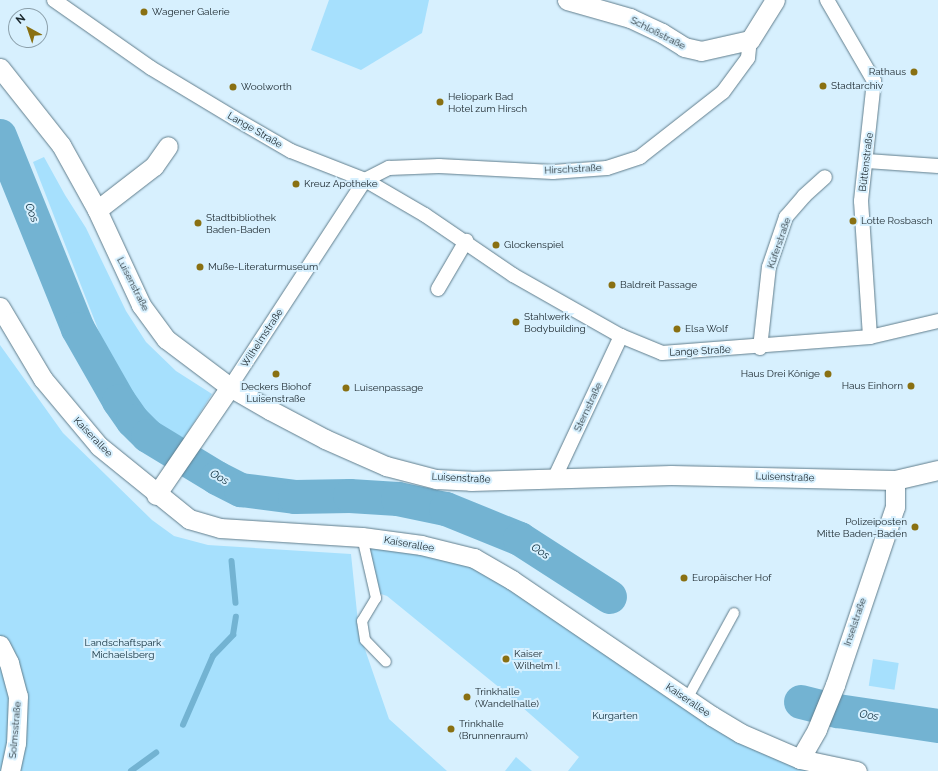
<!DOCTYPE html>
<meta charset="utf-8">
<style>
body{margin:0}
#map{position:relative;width:938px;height:771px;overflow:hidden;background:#d7f0fe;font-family:Raleway,sans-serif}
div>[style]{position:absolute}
.green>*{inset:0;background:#a6e0fd;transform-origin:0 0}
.stream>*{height:5.5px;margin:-2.75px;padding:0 2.75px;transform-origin:2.75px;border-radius:2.75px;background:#73b3d2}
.river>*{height:34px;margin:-17px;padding:0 17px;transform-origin:17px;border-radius:17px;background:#73b3d2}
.roads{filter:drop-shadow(0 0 1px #607d8c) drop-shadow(0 0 1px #607d8c)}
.service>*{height:10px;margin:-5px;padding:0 5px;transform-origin:5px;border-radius:5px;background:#fff}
.pedestrian>*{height:14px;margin:-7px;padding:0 7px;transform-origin:7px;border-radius:7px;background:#fff}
.minor>*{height:19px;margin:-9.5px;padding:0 9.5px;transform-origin:9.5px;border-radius:9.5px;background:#fff}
.dots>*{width:11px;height:11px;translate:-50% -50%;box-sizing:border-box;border:2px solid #d7f0fe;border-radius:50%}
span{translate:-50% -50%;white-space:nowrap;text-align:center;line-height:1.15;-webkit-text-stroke:4px #d7f0fe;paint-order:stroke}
.poi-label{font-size:10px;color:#1a262c}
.left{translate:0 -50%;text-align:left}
.right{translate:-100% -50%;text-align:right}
.street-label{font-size:10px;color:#1a262c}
.park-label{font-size:10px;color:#102e3c}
.water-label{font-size:11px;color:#0f2d3b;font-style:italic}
.north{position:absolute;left:8px;top:8px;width:40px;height:40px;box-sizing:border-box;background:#d7f0fe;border:1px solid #8b9faa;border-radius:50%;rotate:320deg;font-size:11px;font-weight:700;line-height:16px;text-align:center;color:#1a262c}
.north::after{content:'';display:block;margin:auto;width:14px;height:18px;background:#897012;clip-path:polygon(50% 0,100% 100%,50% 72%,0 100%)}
</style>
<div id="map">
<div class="green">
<div style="clip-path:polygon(329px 0,429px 0,422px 33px,361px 70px,311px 50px)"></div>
<div style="clip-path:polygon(44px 157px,65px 195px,86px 228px,126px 311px,146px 342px,176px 371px,212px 394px,184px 438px,151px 420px,110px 360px,33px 162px)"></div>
<div style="clip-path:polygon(0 345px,63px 433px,152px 520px,174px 536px,208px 545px,351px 554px,359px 632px,389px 719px,447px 771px,0 771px)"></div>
<div style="clip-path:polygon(362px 537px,474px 558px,687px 699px,831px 771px,568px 771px,579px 757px,506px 693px,387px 596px,375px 592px)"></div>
<div style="left:873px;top:659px;width:26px;height:27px;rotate:9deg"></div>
<div style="clip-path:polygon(516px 757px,532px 771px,505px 771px)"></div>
</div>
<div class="stream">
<div style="left:238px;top:504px;width:14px;rotate:-78deg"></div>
<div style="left:232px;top:561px;width:42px;rotate:84.6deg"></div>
<div style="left:183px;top:725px;width:75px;rotate:-66.5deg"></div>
<div style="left:213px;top:656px;width:29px;rotate:-46deg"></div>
<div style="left:233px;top:635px;width:18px;rotate:-81deg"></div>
<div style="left:131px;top:771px;width:31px;rotate:-36deg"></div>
</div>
<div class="river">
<div style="left:0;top:136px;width:208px;rotate:68deg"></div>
<div style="left:78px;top:329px;width:83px;rotate:60.3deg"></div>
<div style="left:119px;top:401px;width:24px;rotate:55deg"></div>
<div style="left:133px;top:421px;width:21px;rotate:45deg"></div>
<div style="left:148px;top:436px;width:81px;rotate:31.3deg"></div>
<div style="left:217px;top:478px;width:27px;rotate:27deg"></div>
<div style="left:241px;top:490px;width:54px;rotate:7.4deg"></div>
<div style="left:295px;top:497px;width:55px;rotate:-1deg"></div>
<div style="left:350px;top:496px;width:48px;rotate:3.6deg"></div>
<div style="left:398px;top:499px;width:49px;rotate:11.8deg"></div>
<div style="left:446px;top:509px;width:80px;rotate:22.1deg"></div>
<div style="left:520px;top:539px;width:107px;rotate:32.8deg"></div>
<div style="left:801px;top:702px;width:38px;rotate:14deg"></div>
<div style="left:838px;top:711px;width:101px;rotate:8.5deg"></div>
</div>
<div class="roads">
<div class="service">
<div style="left:362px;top:537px;width:63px;rotate:77.1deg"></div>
<div style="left:376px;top:598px;width:27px;rotate:121deg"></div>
<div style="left:362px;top:621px;width:19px;rotate:81deg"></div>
<div style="left:365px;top:640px;width:30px;rotate:46deg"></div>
<div style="left:687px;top:699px;width:98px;rotate:-61.3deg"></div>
</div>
<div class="pedestrian">
<div style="left:54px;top:0;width:118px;rotate:35deg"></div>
<div style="left:151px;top:68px;width:97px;rotate:31.1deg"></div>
<div style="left:234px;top:118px;width:66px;rotate:30.1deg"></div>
<div style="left:291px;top:151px;width:79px;rotate:21.4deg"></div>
<div style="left:365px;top:180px;width:69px;rotate:30.3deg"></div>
<div style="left:425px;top:215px;width:107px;rotate:34.3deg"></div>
<div style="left:513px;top:275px;width:124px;rotate:29.5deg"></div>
<div style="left:621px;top:336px;width:44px;rotate:22.5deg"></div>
<div style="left:662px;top:353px;width:209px;rotate:-4.4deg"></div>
<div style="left:870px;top:337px;width:70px;rotate:-13.2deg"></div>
<div style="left:827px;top:0;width:94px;rotate:59.9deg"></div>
<div style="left:874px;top:81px;width:121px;rotate:96.2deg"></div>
<div style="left:861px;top:201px;width:136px;rotate:86.2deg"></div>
<div style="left:867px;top:161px;width:71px;rotate:4deg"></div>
<div style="left:438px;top:289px;width:56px;rotate:-59.7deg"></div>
<div style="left:760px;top:348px;width:81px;rotate:-83.7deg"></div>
<div style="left:769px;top:267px;width:53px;rotate:-71.2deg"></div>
<div style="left:786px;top:217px;width:28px;rotate:-49deg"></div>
<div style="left:804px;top:196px;width:28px;rotate:-42deg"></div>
<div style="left:230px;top:387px;width:247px;rotate:-56.9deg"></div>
<div style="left:365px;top:180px;width:27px;rotate:-27deg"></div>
<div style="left:389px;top:168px;width:50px;rotate:-2.3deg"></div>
<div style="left:439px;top:166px;width:114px;rotate:3deg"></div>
<div style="left:553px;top:172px;width:54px;rotate:-4.2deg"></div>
<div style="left:607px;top:168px;width:35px;rotate:-18deg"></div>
<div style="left:640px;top:157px;width:105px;rotate:-38.1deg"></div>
<div style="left:723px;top:92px;width:42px;rotate:-53.7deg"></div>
<div style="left:748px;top:58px;width:18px;rotate:-84deg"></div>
<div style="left:555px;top:477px;width:156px;rotate:-64.9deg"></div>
</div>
<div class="minor">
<div style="left:567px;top:0;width:66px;rotate:15.9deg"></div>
<div style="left:630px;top:18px;width:35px;rotate:25deg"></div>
<div style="left:662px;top:33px;width:26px;rotate:32deg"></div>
<div style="left:684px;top:47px;width:17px;rotate:13deg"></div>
<div style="left:701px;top:51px;width:50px;rotate:-12.7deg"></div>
<div style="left:750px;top:40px;width:47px;rotate:-58deg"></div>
<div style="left:0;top:68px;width:98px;rotate:51.6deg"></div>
<div style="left:61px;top:145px;width:74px;rotate:61deg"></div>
<div style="left:97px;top:210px;width:105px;rotate:65.1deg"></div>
<div style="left:141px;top:305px;width:42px;rotate:53.7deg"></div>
<div style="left:166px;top:339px;width:80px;rotate:36.9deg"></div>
<div style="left:230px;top:387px;width:46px;rotate:29.9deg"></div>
<div style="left:270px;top:410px;width:62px;rotate:27.8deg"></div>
<div style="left:325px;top:439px;width:67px;rotate:23.9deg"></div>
<div style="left:386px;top:466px;width:52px;rotate:14.6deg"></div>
<div style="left:436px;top:479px;width:35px;rotate:3deg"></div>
<div style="left:471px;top:481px;width:200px;rotate:-1.7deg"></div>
<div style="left:671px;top:475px;width:224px;rotate:1.3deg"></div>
<div style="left:895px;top:480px;width:44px;rotate:-13.1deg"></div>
<div style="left:97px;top:210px;width:72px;rotate:-37.7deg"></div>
<div style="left:154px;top:166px;width:24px;rotate:-55deg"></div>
<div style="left:0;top:307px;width:84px;rotate:59.2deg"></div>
<div style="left:43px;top:379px;width:87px;rotate:50.1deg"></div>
<div style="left:99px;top:446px;width:116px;rotate:39deg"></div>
<div style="left:189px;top:519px;width:32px;rotate:16deg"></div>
<div style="left:220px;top:528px;width:142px;rotate:3.6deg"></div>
<div style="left:362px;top:537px;width:60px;rotate:7.7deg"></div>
<div style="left:421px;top:545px;width:55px;rotate:13.8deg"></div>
<div style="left:474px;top:558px;width:44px;rotate:30.1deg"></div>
<div style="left:512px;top:580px;width:242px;rotate:34.2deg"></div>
<div style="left:712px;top:716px;width:33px;rotate:31deg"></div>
<div style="left:740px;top:733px;width:65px;rotate:23.4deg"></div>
<div style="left:800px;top:759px;width:58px;rotate:11.9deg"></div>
<div style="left:156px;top:495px;width:131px;rotate:-55.6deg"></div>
<div style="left:0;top:645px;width:20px;rotate:63deg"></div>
<div style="left:9px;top:663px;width:34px;rotate:75deg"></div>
<div style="left:18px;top:696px;width:47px;rotate:92.4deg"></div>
<div style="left:16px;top:743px;width:29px;rotate:102deg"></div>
<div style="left:800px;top:759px;width:34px;rotate:-60deg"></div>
<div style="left:817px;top:729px;width:48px;rotate:-67.8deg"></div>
<div style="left:835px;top:685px;width:188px;rotate:-71.4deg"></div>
<div style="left:895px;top:507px;width:27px;rotate:-90deg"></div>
</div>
</div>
<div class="dots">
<div style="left:144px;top:12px;background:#897012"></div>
<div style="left:914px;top:72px;background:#897012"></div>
<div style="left:823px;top:86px;background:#897012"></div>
<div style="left:233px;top:87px;background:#897012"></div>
<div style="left:440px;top:102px;background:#897012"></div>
<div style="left:296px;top:184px;background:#897012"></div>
<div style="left:853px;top:221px;background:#897012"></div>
<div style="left:198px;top:223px;background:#897012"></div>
<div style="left:496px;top:245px;background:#897012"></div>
<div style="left:200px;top:267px;background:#897012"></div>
<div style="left:612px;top:285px;background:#897012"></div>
<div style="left:516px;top:322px;background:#897012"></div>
<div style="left:677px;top:329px;background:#897012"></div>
<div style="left:276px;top:374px;background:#897012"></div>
<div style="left:828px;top:374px;background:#897012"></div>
<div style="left:911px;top:386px;background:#897012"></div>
<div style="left:346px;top:388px;background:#897012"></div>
<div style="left:915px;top:527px;background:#897012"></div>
<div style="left:684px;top:578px;background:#897012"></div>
<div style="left:506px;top:659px;background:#897012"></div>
<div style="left:467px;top:697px;background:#897012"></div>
<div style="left:451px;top:729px;background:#897012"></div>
</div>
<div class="poi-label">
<span class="left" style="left:152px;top:12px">Wagener Galerie</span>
<span class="right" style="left:906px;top:72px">Rathaus</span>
<span class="left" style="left:831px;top:86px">Stadtarchiv</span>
<span class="left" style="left:241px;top:87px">Woolworth</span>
<span class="left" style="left:448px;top:102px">Heliopark Bad<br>Hotel zum Hirsch</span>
<span class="left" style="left:304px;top:184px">Kreuz Apotheke</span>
<span class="left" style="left:206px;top:223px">Stadtbibliothek<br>Baden-Baden</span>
<span class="left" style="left:861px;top:221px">Lotte Rosbasch</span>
<span class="left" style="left:504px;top:245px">Glockenspiel</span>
<span class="left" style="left:208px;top:267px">Muße-Literaturmuseum</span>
<span class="left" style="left:620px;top:285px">Baldreit Passage</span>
<span class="left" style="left:524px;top:322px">Stahlwerk<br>Bodybuilding</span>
<span class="left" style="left:685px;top:329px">Elsa Wolf</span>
<span class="right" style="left:820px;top:374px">Haus Drei Könige</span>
<span style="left:276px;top:392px">Deckers Biohof<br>Luisenstraße</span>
<span class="right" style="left:903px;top:386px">Haus Einhorn</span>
<span class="left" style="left:354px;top:388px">Luisenpassage</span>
<span class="right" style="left:907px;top:527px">Polizeiposten<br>Mitte Baden-Baden</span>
<span class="left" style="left:692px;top:578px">Europäischer Hof</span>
<span class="left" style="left:514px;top:659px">Kaiser<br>Wilhelm I.</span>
<span class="left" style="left:475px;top:697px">Trinkhalle<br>(Wandelhalle)</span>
<span class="left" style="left:459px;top:729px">Trinkhalle<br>(Brunnenraum)</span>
</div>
<div class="street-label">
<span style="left:658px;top:33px;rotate:27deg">Schloßstraße</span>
<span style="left:255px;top:130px;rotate:30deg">Lange Straße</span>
<span style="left:866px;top:162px;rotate:-83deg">Büttenstraße</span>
<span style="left:573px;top:169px;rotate:-3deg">Hirschstraße</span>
<span style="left:779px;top:243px;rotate:-71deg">Küferstraße</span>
<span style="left:133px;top:284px;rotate:63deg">Luisenstraße</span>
<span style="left:262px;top:338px;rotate:-57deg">Wilhelmstraße</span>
<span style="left:700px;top:351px;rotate:-3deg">Lange Straße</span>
<span style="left:588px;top:407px;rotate:-65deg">Sternstraße</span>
<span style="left:93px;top:437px;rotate:46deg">Kaiserallee</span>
<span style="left:785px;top:477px;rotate:2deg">Luisenstraße</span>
<span style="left:461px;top:478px;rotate:3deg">Luisenstraße</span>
<span style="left:409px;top:544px;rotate:10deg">Kaiserallee</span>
<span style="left:855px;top:622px;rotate:-71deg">Inselstraße</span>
<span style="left:688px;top:700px;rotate:34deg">Kaiserallee</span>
<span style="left:15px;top:730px;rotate:-85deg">Solmsstraße</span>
</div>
<div class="park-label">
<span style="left:123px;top:648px">Landschaftspark<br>Michaelsberg</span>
<span style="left:615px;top:716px">Kurgarten</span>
</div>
<div class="water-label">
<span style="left:31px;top:213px;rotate:68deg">Oos</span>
<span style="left:219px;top:478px;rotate:28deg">Oos</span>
<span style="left:540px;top:552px;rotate:33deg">Oos</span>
<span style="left:869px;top:716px;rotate:8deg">Oos</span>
</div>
<div class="north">N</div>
</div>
